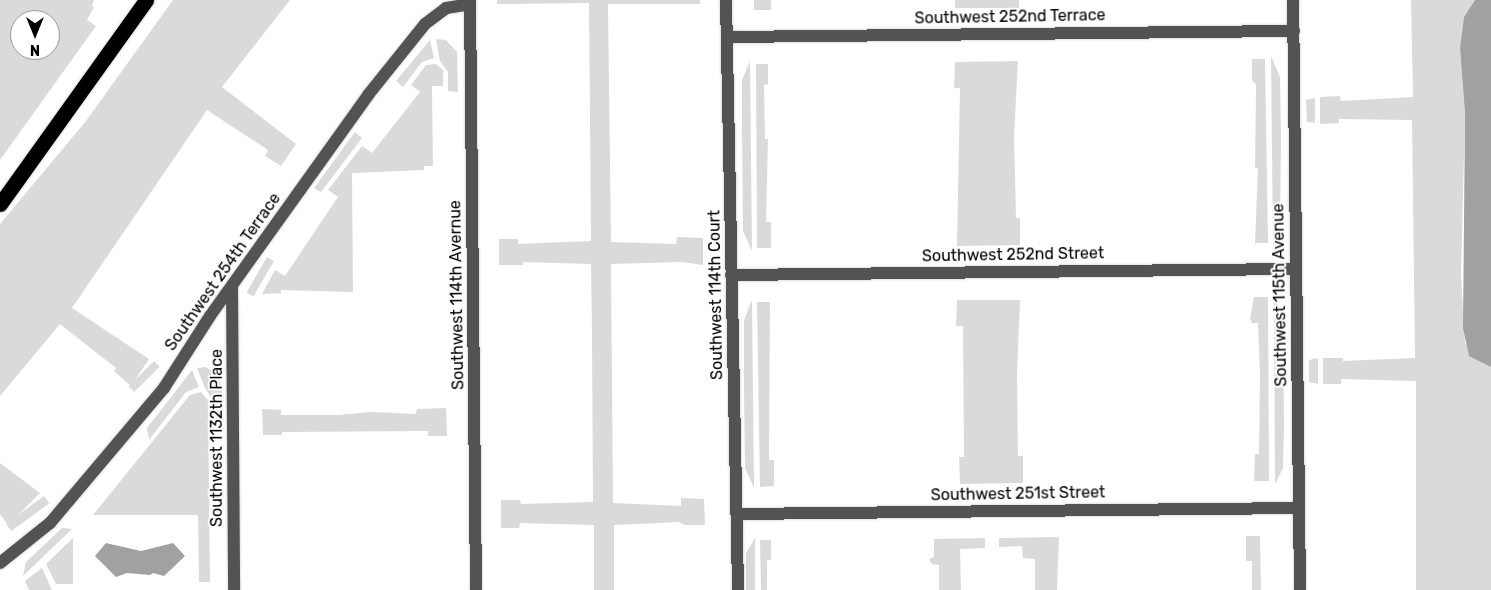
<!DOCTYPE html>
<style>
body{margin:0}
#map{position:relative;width:1491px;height:590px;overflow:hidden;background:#fff;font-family:Rubik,sans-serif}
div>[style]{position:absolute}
.green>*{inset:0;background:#dadada;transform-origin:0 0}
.water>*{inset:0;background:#a1a1a1}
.roads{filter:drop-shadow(0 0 1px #dbdbdb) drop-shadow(0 0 1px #dbdbdb)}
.minor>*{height:12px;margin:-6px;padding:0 6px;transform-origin:6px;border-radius:6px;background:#535353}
.highway>*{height:15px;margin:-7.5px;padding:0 7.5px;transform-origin:7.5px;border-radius:7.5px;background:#000}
span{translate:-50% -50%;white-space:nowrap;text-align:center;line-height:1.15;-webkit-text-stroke:4px #fff;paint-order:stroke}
.street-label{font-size:16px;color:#000}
.north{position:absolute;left:10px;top:10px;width:50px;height:50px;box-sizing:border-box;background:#fff;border:1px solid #999;border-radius:50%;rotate:180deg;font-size:14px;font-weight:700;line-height:20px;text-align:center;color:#000}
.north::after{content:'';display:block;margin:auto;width:18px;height:22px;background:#000;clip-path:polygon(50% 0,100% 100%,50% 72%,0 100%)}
</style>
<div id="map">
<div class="green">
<div style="clip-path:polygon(evenodd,0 0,94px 0,92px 6px,94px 7px,87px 20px,96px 26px,0 160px,0 0,20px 20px,50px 20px,50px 50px,20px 50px,20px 20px)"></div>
<div style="clip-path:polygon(173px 0,290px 0,222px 87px,296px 144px,281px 166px,265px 156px,268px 150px,207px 110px,72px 308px,149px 359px,131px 386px,114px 371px,116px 368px,60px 324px,0 396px,0 224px,86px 121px)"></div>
<div style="clip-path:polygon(497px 0,700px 0,700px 4px,608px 4px,611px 242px,676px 244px,677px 237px,703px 238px,703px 265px,682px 262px,611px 264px,613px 503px,681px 506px,681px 498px,704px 499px,705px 525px,685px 525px,679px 522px,614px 525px,614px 590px,594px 590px,594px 525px,520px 523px,519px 528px,501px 528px,501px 500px,520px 500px,521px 504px,593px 502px,592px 336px,591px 264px,523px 262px,523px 265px,499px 265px,499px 239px,518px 239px,518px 244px,591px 241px,589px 3px,497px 4px)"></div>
<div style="left:754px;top:0;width:17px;height:10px"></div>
<div style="left:955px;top:0;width:64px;height:8px"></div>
<div style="clip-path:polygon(1411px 0,1475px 0,1464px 17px,1460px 48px,1465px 114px,1461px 275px,1465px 343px,1491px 367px,1491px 590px,1416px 590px,1416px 381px,1341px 379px,1341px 384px,1323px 384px,1323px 358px,1343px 358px,1343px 361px,1415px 358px,1412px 120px,1339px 119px,1339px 123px,1320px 124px,1320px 97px,1340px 96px,1341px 101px,1413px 97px)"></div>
<div style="clip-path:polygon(436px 39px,446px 40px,457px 52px,458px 92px,448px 91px,448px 72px,440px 61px)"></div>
<div style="clip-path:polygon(430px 40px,434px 58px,422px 62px,403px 87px,396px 81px)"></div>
<div style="clip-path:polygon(1271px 56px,1280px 77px,1281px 136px,1280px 230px,1273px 246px)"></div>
<div style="clip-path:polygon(1252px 59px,1265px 59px,1268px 243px,1255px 243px,1258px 168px,1255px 168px,1256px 85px,1252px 80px)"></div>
<div style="clip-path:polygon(750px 61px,752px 251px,743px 231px,742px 129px,742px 80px)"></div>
<div style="clip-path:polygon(1018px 61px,1014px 135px,1016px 218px,1020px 218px,1020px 245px,957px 246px,960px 88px,954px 88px,955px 62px)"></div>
<div style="clip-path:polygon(436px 64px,443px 70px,443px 86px,432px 86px,433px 166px,424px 166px,424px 170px,352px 173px,353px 292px,281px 290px,281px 293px,262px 294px,275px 270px,285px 276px,338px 197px,328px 190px,362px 146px,372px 153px,420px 92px,411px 85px,426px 65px)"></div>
<div style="clip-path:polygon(756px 64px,768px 64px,768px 84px,764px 85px,765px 139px,768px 139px,766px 222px,771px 222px,771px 248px,757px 248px)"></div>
<div style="clip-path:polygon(1315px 98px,1315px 123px,1307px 122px,1306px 100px)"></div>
<div style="clip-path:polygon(355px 132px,362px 138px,321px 192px,314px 188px)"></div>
<div style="left:267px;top:257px;width:8px;height:41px;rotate:30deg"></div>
<div style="clip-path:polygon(1274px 295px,1283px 316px,1284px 429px,1283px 468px,1275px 484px)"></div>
<div style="clip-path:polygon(1254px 297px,1268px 297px,1269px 481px,1254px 481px,1255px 454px,1259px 454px,1260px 373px,1258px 323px,1252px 323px,1250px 318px)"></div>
<div style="clip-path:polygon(752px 300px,754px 488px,745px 468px,744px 386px,744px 320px)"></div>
<div style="clip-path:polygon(957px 300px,1020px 300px,1017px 374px,1018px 456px,1023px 456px,1023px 483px,960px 484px,959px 457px,964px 457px,963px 326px,956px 326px)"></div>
<div style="clip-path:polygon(757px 302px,770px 302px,769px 460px,774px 460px,774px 486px,760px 487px)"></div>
<div style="clip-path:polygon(1318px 358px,1318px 384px,1309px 382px,1309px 360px)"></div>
<div style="left:154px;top:361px;width:8px;height:36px;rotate:45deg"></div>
<div style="clip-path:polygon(205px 367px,217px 373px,222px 387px,223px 417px,214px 423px,213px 400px,205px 388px,197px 368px)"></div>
<div style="clip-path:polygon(192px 370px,199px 387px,186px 392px,149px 440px,147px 428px)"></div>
<div style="clip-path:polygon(201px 392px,208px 400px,210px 582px,199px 582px,198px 515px,93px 515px,190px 395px)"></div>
<div style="clip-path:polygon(446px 408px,447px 436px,428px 436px,428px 431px,282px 432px,282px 435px,263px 435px,262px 409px,281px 410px,281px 415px,338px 415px,371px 412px,416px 414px,417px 409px)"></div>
<div style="clip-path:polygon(0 463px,40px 493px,8px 525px,0 514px)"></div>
<div style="left:44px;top:496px;width:9px;height:47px;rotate:54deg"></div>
<div style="clip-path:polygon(62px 528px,72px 529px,23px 576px,26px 562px)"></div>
<div style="clip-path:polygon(1246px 536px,1260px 536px,1261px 590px,1252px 590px,1252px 561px,1246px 561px)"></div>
<div style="clip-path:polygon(1059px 537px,1057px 590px,1035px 590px,1035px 559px,1023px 558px,1022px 546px,999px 547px,999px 538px)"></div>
<div style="clip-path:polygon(73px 538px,73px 584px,56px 584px,46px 564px)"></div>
<div style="clip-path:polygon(755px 538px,755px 590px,746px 590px,746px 553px)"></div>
<div style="clip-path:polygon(985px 538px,985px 548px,960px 549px,961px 590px,939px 590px,939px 565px,932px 564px,929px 559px,934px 557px,934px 539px)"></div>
<div style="clip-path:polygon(760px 540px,771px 540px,771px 560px,767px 560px,767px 590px,761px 590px)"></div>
<div style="clip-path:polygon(42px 568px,52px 590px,29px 590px,25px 581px)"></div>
</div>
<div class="water">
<div style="clip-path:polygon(1475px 0,1491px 0,1491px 367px,1469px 356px,1463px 328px,1465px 114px,1460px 48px,1464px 17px)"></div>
<div style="clip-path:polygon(106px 543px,141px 551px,173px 543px,185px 556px,164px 576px,153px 573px,150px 575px,127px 573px,116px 577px,95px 556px)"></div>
</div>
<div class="roads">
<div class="minor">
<div style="left:470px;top:0;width:590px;rotate:89.42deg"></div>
<div style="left:726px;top:0;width:590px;rotate:88.83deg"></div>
<div style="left:1293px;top:0;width:590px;rotate:89.32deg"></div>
<div style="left:727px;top:37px;width:567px;rotate:-0.61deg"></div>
<div style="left:731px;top:275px;width:565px;rotate:-0.61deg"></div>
<div style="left:232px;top:286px;width:304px;rotate:89.6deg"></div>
<div style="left:737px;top:514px;width:562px;rotate:-0.61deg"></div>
<div style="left:0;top:563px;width:64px;rotate:-38.7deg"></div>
<div style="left:50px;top:523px;width:177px;rotate:-49.8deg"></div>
<div style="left:164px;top:388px;width:85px;rotate:-57.4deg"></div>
<div style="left:210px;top:316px;width:272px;rotate:-54.4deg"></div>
<div style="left:368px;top:95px;width:91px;rotate:-51.2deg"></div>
<div style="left:425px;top:24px;width:26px;rotate:-37deg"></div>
<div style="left:446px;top:8px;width:24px;rotate:-9deg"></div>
</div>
<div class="highway">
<div style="left:0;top:204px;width:251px;rotate:-54.4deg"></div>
</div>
</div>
<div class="street-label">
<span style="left:1010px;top:17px;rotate:-1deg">Southwest 252nd Terrace</span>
<span style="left:1013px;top:255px;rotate:-1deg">Southwest 252nd Street</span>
<span style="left:223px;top:272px;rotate:-55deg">Southwest 254th Terrace</span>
<span style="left:457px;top:295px;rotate:-91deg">Southwest 114th Avernue</span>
<span style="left:716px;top:295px;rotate:-91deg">Southwest 114th Court</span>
<span style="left:1280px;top:295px;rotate:-91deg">Southwest 115th Avenue</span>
<span style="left:217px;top:438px;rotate:-90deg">Southwest 1132th Place</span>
<span style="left:1018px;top:494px;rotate:-1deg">Southwest 251st Street</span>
</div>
<div class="north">N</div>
</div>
